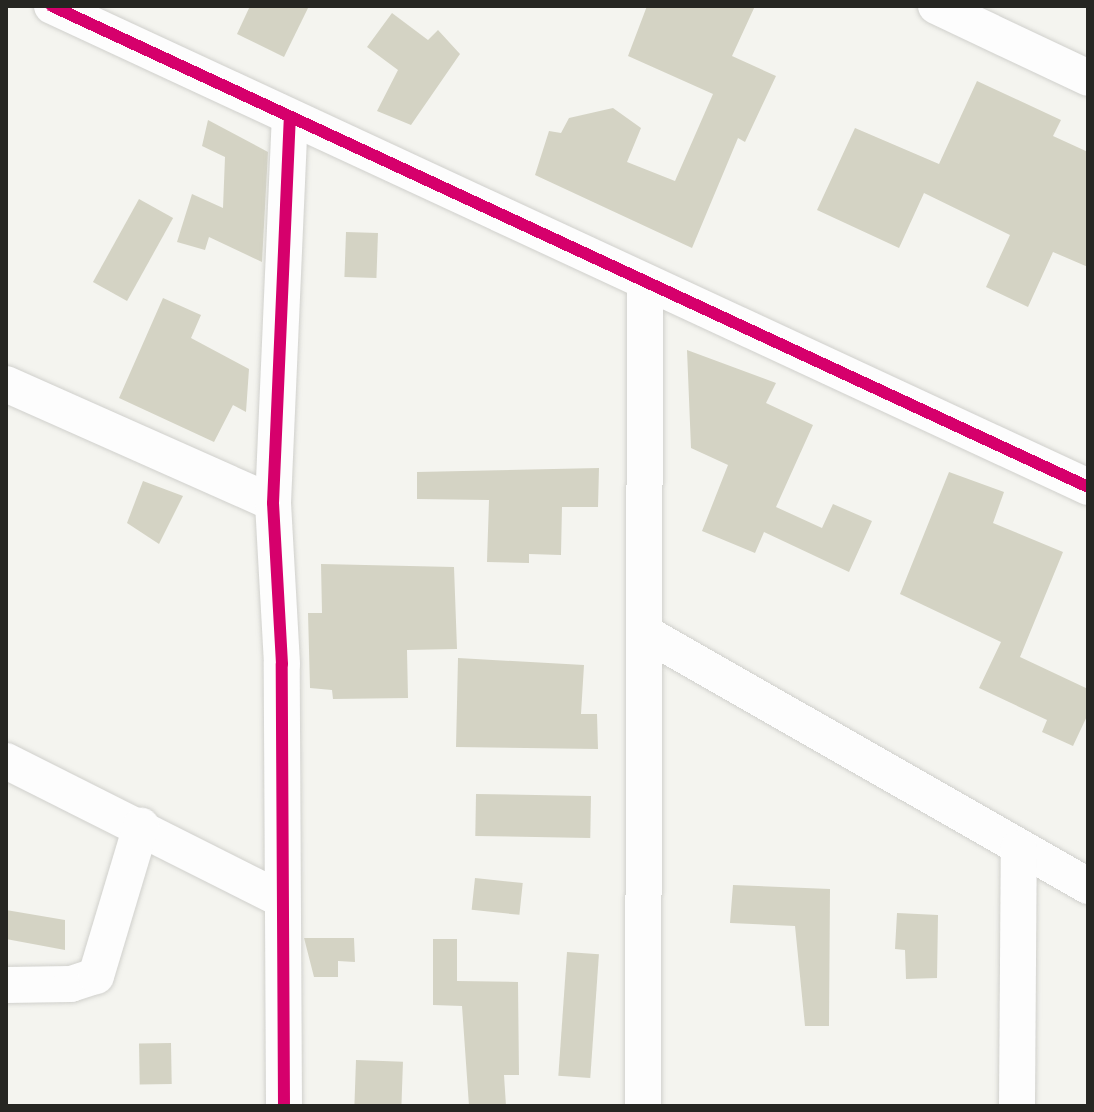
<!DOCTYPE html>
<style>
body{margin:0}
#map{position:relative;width:1094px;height:1112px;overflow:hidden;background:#f4f4ef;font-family:"PT Sans",sans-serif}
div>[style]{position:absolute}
.building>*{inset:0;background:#d4d3c4;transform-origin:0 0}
.roads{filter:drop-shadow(0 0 2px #d0d0cc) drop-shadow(0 0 2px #d0d0cc)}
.minor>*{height:36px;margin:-18px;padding:0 18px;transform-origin:18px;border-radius:18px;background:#fdfdfd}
.cycleway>*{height:12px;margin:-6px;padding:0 6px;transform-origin:6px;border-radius:6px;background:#d6006c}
span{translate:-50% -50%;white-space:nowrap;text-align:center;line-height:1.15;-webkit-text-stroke:6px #fff;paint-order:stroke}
.frame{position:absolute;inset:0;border:8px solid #262622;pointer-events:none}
</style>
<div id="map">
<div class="building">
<div style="clip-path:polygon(250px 6px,309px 6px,284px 57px,237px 34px)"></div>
<div style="clip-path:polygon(647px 6px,755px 6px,732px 56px,776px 76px,745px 142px,738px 138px,692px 248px,535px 175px,549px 131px,561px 133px,569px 118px,613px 108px,641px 128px,627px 162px,675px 181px,713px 94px,628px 56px)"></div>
<div style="clip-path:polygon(392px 13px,428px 40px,438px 30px,460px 54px,411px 125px,377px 111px,398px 70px,367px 47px)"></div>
<div style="clip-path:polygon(977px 81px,1061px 120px,1053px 136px,1088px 152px,1088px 267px,1053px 252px,1028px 307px,986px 287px,1010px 235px,924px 193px,899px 248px,817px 210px,855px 128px,939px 164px)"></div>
<div style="clip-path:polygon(208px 120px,268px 152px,262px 262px,209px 237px,205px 250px,177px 242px,192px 194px,223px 208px,225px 157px,202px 146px)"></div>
<div style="left:139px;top:199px;width:39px;height:95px;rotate:29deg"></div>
<div style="left:346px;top:232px;width:32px;height:45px;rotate:2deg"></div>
<div style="clip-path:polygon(163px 298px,201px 315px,191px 338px,249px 369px,246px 412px,233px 405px,214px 442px,119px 398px)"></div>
<div style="clip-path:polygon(687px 350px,776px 383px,766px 403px,813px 425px,776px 507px,822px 528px,833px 504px,872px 521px,849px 572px,764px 532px,755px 553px,702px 531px,728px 465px,691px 448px)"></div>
<div style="clip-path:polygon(599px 468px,598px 507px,562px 507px,561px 555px,529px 554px,529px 563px,487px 562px,489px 500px,417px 499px,417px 472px)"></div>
<div style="clip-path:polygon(949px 472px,1004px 492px,993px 523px,1063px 552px,1020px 657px,1088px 689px,1088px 714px,1073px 746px,1042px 732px,1047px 720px,979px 688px,1001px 642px,900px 594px)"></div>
<div style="clip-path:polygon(143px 481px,183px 496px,159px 544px,127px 523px)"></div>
<div style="clip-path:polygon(321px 564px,454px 567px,457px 649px,407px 650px,408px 698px,333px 699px,332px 690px,310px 688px,308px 613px,322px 613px)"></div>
<div style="clip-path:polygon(458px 658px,584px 665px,581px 714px,597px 714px,598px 749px,456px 747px)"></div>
<div style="left:476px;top:794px;width:115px;height:42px;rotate:1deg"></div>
<div style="left:475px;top:878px;width:48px;height:32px;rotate:6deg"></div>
<div style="clip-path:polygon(733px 885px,830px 889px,829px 1026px,805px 1026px,795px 926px,730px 923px)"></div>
<div style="clip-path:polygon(6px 910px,65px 920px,65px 950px,6px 939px)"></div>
<div style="clip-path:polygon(897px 913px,938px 915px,937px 978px,906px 979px,905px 950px,895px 949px)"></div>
<div style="clip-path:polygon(304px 938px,354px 938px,355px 962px,338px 961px,338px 977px,314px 977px)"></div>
<div style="clip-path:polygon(433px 939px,457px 939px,457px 981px,518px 982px,519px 1075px,504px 1075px,506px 1106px,469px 1106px,462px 1006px,433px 1005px)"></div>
<div style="left:567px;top:952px;width:32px;height:124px;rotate:4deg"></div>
<div style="left:171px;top:1043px;width:41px;height:32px;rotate:89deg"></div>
<div style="left:356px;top:1060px;width:47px;height:46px;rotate:2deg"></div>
</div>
<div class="roads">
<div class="minor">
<div style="left:52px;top:6px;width:1142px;rotate:24.9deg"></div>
<div style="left:936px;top:6px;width:168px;rotate:25.3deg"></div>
<div style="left:6px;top:384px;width:292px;rotate:24deg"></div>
<div style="left:645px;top:633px;width:510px;rotate:29.73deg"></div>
<div style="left:6px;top:761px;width:307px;rotate:26.7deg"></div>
<div style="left:6px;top:985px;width:65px;rotate:-0.9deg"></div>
<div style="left:71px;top:984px;width:26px;rotate:-18deg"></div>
<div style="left:96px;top:976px;width:157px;rotate:-73.3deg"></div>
<div style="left:284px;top:1106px;width:442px;rotate:-90.3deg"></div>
<div style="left:282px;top:664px;width:161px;rotate:-93.2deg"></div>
<div style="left:273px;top:503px;width:383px;rotate:-87.5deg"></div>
<div style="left:643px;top:1106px;width:824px;rotate:-89.86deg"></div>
<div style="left:1017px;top:1106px;width:258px;rotate:-89.6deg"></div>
</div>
</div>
<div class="cycleway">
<div style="left:52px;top:6px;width:1142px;rotate:24.9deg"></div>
<div style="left:284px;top:1106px;width:442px;rotate:-90.3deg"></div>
<div style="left:282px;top:664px;width:161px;rotate:-93.2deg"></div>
<div style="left:273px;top:503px;width:383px;rotate:-87.5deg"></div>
</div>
<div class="frame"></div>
</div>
